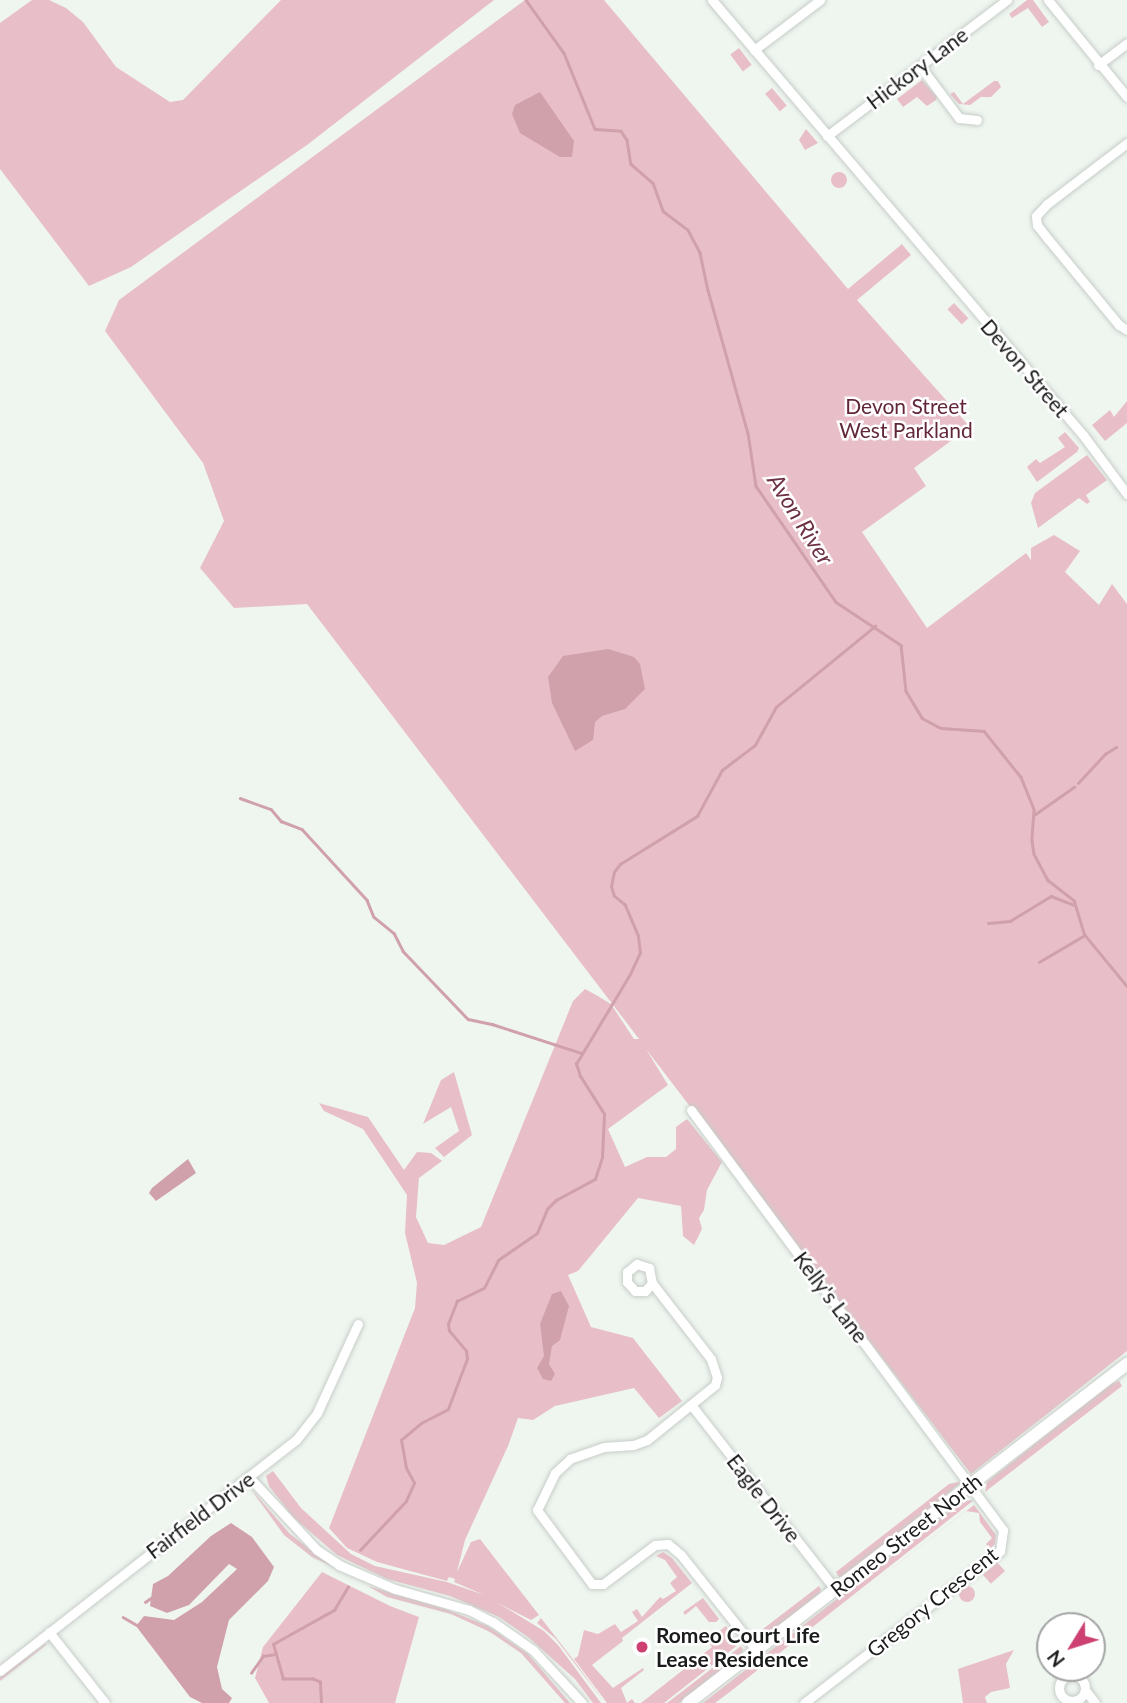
<!DOCTYPE html>
<style>
body{margin:0}
#map{position:relative;width:1127px;height:1703px;overflow:hidden;background:#eff6f0;font-family:Lato,sans-serif}
div>[style]{position:absolute}
.green>*{inset:0;background:#e8bfc8;transform-origin:0 0}
.round{border-radius:50%}
.water>*{inset:0;background:#d0a0ab}
.stream>*{height:2.5px;margin:-1.25px;padding:0 1.25px;transform-origin:1.25px;border-radius:1.25px;background:#d0a0ab}
.roads{filter:drop-shadow(0 0 2px #c7cdc8) drop-shadow(0 0 2px #c7cdc8)}
.minor>*{height:9px;margin:-4.5px;padding:0 4.5px;transform-origin:4.5px;border-radius:4.5px;background:#fff}
.minor>.ring{margin:-4.5px;padding:0;box-sizing:content-box;background:none;border:9px solid #fff;border-radius:50%}
.major>*{height:12px;margin:-6px;padding:0 6px;transform-origin:6px;border-radius:6px;background:#fff}
.dots>*{width:19px;height:19px;translate:-50% -50%;box-sizing:border-box;border:4px solid #fff;border-radius:50%}
span{translate:-50% -50%;white-space:nowrap;text-align:center;line-height:1.15;-webkit-text-stroke:5px #fff;paint-order:stroke}
.street-label{font-size:21px;color:#1a1c1b}
.park-label{font-size:21px;color:#612638}
.poi-label{font-size:21px;color:#1a1c1b;font-weight:700}
.left{translate:0 -50%;text-align:left}
.water-label{font-size:23px;color:#6d3143;font-style:italic}
.north{position:absolute;left:1036px;top:1612px;width:70px;height:70px;box-sizing:border-box;background:#fff;border:2px solid #a3a4a4;border-radius:50%;rotate:232deg;font-size:19px;font-weight:700;line-height:28px;text-align:center;color:#1a1c1b}
.north::after{content:'';display:block;margin:auto;width:24px;height:32px;background:#cd4172;clip-path:polygon(50% 0,100% 100%,50% 72%,0 100%)}
</style>
<div id="map">
<div class="green">
<div style="clip-path:polygon(32px 0,49px 0,66px 8px,83px 22px,116px 67px,170px 102px,183px 100px,281px 0,494px 0,307px 145px,131px 267px,89px 286px,0 169px,0 23px)"></div>
<div style="clip-path:polygon(525px 0,604px 0,848px 289px,902px 244px,911px 255px,857px 300px,970px 427px,914px 468px,926px 486px,862px 532px,927px 628px,1026px 553px,1031px 560px,1031px 548px,1054px 535px,1080px 551px,1065px 572px,1099px 605px,1112px 584px,1127px 604px,1127px 1351px,971px 1474px,646px 1049px,668px 1085px,608px 1129px,625px 1167px,647px 1157px,666px 1157px,676px 1149px,676px 1127px,687px 1119px,722px 1162px,707px 1190px,704px 1210px,699px 1218px,702px 1229px,694px 1245px,683px 1236px,681px 1206px,638px 1198px,578px 1271px,568px 1275px,591px 1327px,633px 1338px,682px 1401px,659px 1418px,634px 1388px,555px 1406px,533px 1420px,518px 1418px,508px 1446px,465px 1540px,457px 1572px,471px 1542px,480px 1539px,539px 1615px,531px 1620px,498px 1603px,544px 1631px,558px 1645px,601px 1703px,593px 1703px,575px 1679px,528px 1637px,499px 1617px,450px 1596px,387px 1579px,337px 1555px,293px 1517px,269px 1486px,266px 1476px,273px 1471px,301px 1508px,351px 1554px,375px 1566px,447px 1582px,484px 1595px,454px 1582px,455px 1579px,449px 1577px,447px 1581px,377px 1562px,347px 1548px,329px 1528px,415px 1308px,417px 1283px,405px 1233px,407px 1195px,363px 1129px,324px 1111px,319px 1103px,368px 1117px,404px 1170px,417px 1152px,431px 1153px,442px 1161px,419px 1178px,416px 1217px,428px 1243px,444px 1245px,481px 1227px,573px 1001px,585px 989px,596px 995px,611px 1004px,634px 1039px,639px 1039px,307px 604px,234px 608px,200px 568px,224px 521px,203px 463px,105px 331px,119px 300px)"></div>
<div style="clip-path:polygon(1027px 0,1033px 0,1049px 22px,1042px 27px,1028px 8px,1012px 18px,1009px 14px)"></div>
<div style="left:739px;top:48px;width:21px;height:11px;rotate:53deg"></div>
<div style="clip-path:polygon(922px 80px,937px 97px,936px 100px,927px 106px,917px 97px,903px 107px,897px 99px)"></div>
<div style="clip-path:polygon(994px 81px,998px 81px,1001px 87px,991px 97px,981px 97px,970px 105px,959px 104px,950px 94px,954px 92px,963px 104px)"></div>
<div style="left:772px;top:88px;width:23px;height:9px;rotate:50deg"></div>
<div style="clip-path:polygon(806px 129px,818px 143px,805px 150px,799px 140px)"></div>
<div class="round" style="left:831px;top:172px;width:16px;height:16px"></div>
<div style="left:954px;top:303px;width:21px;height:9px;rotate:47deg"></div>
<div style="clip-path:polygon(1127px 401px,1127px 423px,1105px 441px,1092px 425px,1110px 410px,1114px 417px)"></div>
<div style="clip-path:polygon(1065px 432px,1079px 448px,1077px 452px,1037px 482px,1027px 467px,1036px 459px,1040px 463px,1065px 447px,1058px 438px)"></div>
<div style="clip-path:polygon(1087px 455px,1107px 480px,1086px 495px,1090px 502px,1087px 504px,1079px 498px,1038px 528px,1031px 503px,1035px 493px)"></div>
<div style="clip-path:polygon(454px 1072px,472px 1135px,444px 1157px,435px 1148px,459px 1131px,451px 1107px,423px 1124px,441px 1080px)"></div>
<div style="clip-path:polygon(1119px 1381px,1122px 1386px,985px 1492px,987px 1482px,1111px 1384px)"></div>
<div style="clip-path:polygon(963px 1481px,846px 1575px,839px 1577px,836px 1572px,949px 1484px)"></div>
<div style="clip-path:polygon(250px 1488px,290px 1534px,333px 1567px,312px 1557px,284px 1535px)"></div>
<div style="clip-path:polygon(974px 1500px,731px 1691px,715px 1703px,703px 1703px,963px 1501px)"></div>
<div style="clip-path:polygon(974px 1505px,996px 1535px,995px 1544px,990px 1549px,986px 1544px,992px 1538px,980px 1522px,979px 1513px,966px 1511px,719px 1703px)"></div>
<div style="clip-path:polygon(663px 1552px,672px 1558px,692px 1583px,622px 1638px,623px 1641px,592px 1665px,613px 1688px,643px 1668px,644px 1670px,621px 1688px,627px 1703px,632px 1699px,635px 1703px,607px 1703px,574px 1659px,578px 1656px,584px 1630px,598px 1634px,615px 1624px,621px 1632px,638px 1621px,632px 1612px,637px 1609px,642px 1617px,660px 1597px,663px 1599px,676px 1591px,670px 1583px,677px 1577px,665px 1560px,656px 1556px)"></div>
<div style="left:997px;top:1562px;width:12px;height:19px;rotate:48deg"></div>
<div style="clip-path:polygon(322px 1572px,390px 1606px,419px 1617px,395px 1703px,269px 1703px,255px 1678px,263px 1647px)"></div>
<div class="round" style="left:959px;top:1586px;width:16px;height:16px"></div>
<div style="clip-path:polygon(368px 1586px,445px 1609px,488px 1626px,528px 1654px,570px 1703px,565px 1703px,521px 1653px,490px 1632px,451px 1614px,387px 1597px)"></div>
<div style="clip-path:polygon(819px 1586px,821px 1589px,819px 1596px,769px 1635px,754px 1636px)"></div>
<div style="clip-path:polygon(703px 1598px,719px 1619px,716px 1622px,709px 1622px,696px 1606px,685px 1615px,683px 1612px)"></div>
<div style="clip-path:polygon(541px 1618px,575px 1662px,605px 1703px,556px 1639px,537px 1623px)"></div>
<div style="clip-path:polygon(726px 1626px,739px 1644px,664px 1703px,641px 1703px,712px 1647px,707px 1640px)"></div>
<div style="clip-path:polygon(47px 1643px,46px 1645px,0 1681px,0 1676px)"></div>
<div style="clip-path:polygon(741px 1646px,743px 1650px,738px 1659px,679px 1703px,667px 1703px)"></div>
<div style="clip-path:polygon(1014px 1650px,1006px 1664px,1010px 1688px,991px 1692px,985px 1697px,987px 1703px,963px 1703px,958px 1669px)"></div>
</div>
<div class="water">
<div style="clip-path:polygon(540px 92px,574px 141px,572px 157px,560px 157px,520px 133px,512px 114px,515px 105px)"></div>
<div style="clip-path:polygon(608px 649px,634px 657px,640px 664px,645px 689px,625px 709px,602px 716px,595px 722px,593px 740px,575px 751px,552px 703px,548px 677px,563px 656px)"></div>
<div style="clip-path:polygon(188px 1159px,196px 1173px,156px 1201px,149px 1193px,152px 1188px)"></div>
<div style="clip-path:polygon(561px 1291px,569px 1306px,560px 1340px,552px 1346px,549px 1364px,555px 1374px,551px 1381px,543px 1379px,537px 1368px,544px 1356px,540px 1324px,552px 1294px)"></div>
<div style="clip-path:polygon(231px 1523px,252px 1537px,274px 1567px,268px 1581px,229px 1620px,217px 1667px,222px 1689px,232px 1698px,229px 1703px,202px 1703px,190px 1697px,136px 1626px,144px 1616px,174px 1620px,202px 1602px,237px 1569px,229px 1564px,189px 1605px,167px 1613px,150px 1606px,153px 1584px,168px 1576px,211px 1536px)"></div>
</div>
<div class="stream">
<div style="left:526px;top:0;width:65px;rotate:54.4deg"></div>
<div style="left:564px;top:53px;width:82px;rotate:67.8deg"></div>
<div style="left:595px;top:129px;width:26px;rotate:4deg"></div>
<div style="left:621px;top:131px;width:11px;rotate:56deg"></div>
<div style="left:627px;top:140px;width:24px;rotate:81deg"></div>
<div style="left:631px;top:164px;width:29px;rotate:41deg"></div>
<div style="left:653px;top:183px;width:30px;rotate:70deg"></div>
<div style="left:663px;top:211px;width:31px;rotate:37deg"></div>
<div style="left:688px;top:230px;width:26px;rotate:62deg"></div>
<div style="left:700px;top:253px;width:38px;rotate:78deg"></div>
<div style="left:708px;top:290px;width:148px;rotate:74.4deg"></div>
<div style="left:748px;top:433px;width:54px;rotate:81.4deg"></div>
<div style="left:756px;top:486px;width:141px;rotate:55.4deg"></div>
<div style="left:836px;top:602px;width:78px;rotate:33.5deg"></div>
<div style="left:901px;top:645px;width:46px;rotate:83.8deg"></div>
<div style="left:906px;top:691px;width:31px;rotate:59deg"></div>
<div style="left:922px;top:718px;width:21px;rotate:28deg"></div>
<div style="left:941px;top:728px;width:43px;rotate:4deg"></div>
<div style="left:984px;top:731px;width:59px;rotate:51.2deg"></div>
<div style="left:1021px;top:777px;width:35px;rotate:68deg"></div>
<div style="left:1034px;top:810px;width:30px;rotate:94deg"></div>
<div style="left:1032px;top:840px;width:14px;rotate:82deg"></div>
<div style="left:1034px;top:854px;width:30px;rotate:62deg"></div>
<div style="left:1048px;top:880px;width:33px;rotate:38deg"></div>
<div style="left:1074px;top:900px;width:37px;rotate:73deg"></div>
<div style="left:1085px;top:935px;width:66px;rotate:50.5deg"></div>
<div style="left:1078px;top:783px;width:40px;rotate:-47deg"></div>
<div style="left:1105px;top:754px;width:13px;rotate:-32deg"></div>
<div style="left:240px;top:798px;width:33px;rotate:20deg"></div>
<div style="left:271px;top:809px;width:16px;rotate:50deg"></div>
<div style="left:281px;top:821px;width:22px;rotate:21deg"></div>
<div style="left:302px;top:829px;width:96px;rotate:47.5deg"></div>
<div style="left:367px;top:900px;width:18px;rotate:68deg"></div>
<div style="left:374px;top:917px;width:26px;rotate:39deg"></div>
<div style="left:394px;top:933px;width:20px;rotate:63deg"></div>
<div style="left:403px;top:951px;width:94px;rotate:46.3deg"></div>
<div style="left:468px;top:1019px;width:25px;rotate:12deg"></div>
<div style="left:492px;top:1024px;width:94px;rotate:18deg"></div>
<div style="left:1034px;top:815px;width:49px;rotate:-35deg"></div>
<div style="left:988px;top:923px;width:22px;rotate:-5deg"></div>
<div style="left:1010px;top:921px;width:48px;rotate:-31.4deg"></div>
<div style="left:1051px;top:896px;width:25px;rotate:21deg"></div>
<div style="left:1039px;top:962px;width:53px;rotate:-30.4deg"></div>
<div style="left:360px;top:1550px;width:67px;rotate:-46.8deg"></div>
<div style="left:406px;top:1501px;width:20px;rotate:-66deg"></div>
<div style="left:414px;top:1483px;width:17px;rotate:-118deg"></div>
<div style="left:406px;top:1468px;width:28px;rotate:-100deg"></div>
<div style="left:401px;top:1440px;width:26px;rotate:-40deg"></div>
<div style="left:421px;top:1423px;width:30px;rotate:-27deg"></div>
<div style="left:448px;top:1409px;width:53px;rotate:-69.2deg"></div>
<div style="left:467px;top:1359px;width:8px;rotate:-97deg"></div>
<div style="left:466px;top:1351px;width:26px;rotate:-130deg"></div>
<div style="left:449px;top:1331px;width:7px;rotate:-98deg"></div>
<div style="left:448px;top:1324px;width:25px;rotate:-69deg"></div>
<div style="left:457px;top:1301px;width:30px;rotate:-26deg"></div>
<div style="left:484px;top:1288px;width:31px;rotate:-63deg"></div>
<div style="left:498px;top:1260px;width:47px;rotate:-34.7deg"></div>
<div style="left:537px;top:1233px;width:26px;rotate:-67deg"></div>
<div style="left:547px;top:1209px;width:13px;rotate:-45deg"></div>
<div style="left:556px;top:1200px;width:44px;rotate:-28.3deg"></div>
<div style="left:595px;top:1179px;width:23px;rotate:-72deg"></div>
<div style="left:602px;top:1157px;width:43px;rotate:-87.3deg"></div>
<div style="left:604px;top:1114px;width:45px;rotate:-122.3deg"></div>
<div style="left:580px;top:1076px;width:13px;rotate:-108deg"></div>
<div style="left:576px;top:1064px;width:105px;rotate:-59deg"></div>
<div style="left:630px;top:974px;width:23px;rotate:-65deg"></div>
<div style="left:640px;top:953px;width:17px;rotate:-97deg"></div>
<div style="left:638px;top:936px;width:34px;rotate:-113deg"></div>
<div style="left:625px;top:905px;width:14px;rotate:-141deg"></div>
<div style="left:614px;top:896px;width:9px;rotate:-108deg"></div>
<div style="left:611px;top:887px;width:15px;rotate:-79deg"></div>
<div style="left:614px;top:872px;width:10px;rotate:-53deg"></div>
<div style="left:620px;top:864px;width:91px;rotate:-31.9deg"></div>
<div style="left:697px;top:816px;width:52px;rotate:-61.5deg"></div>
<div style="left:722px;top:770px;width:41px;rotate:-37.1deg"></div>
<div style="left:755px;top:745px;width:43px;rotate:-61.1deg"></div>
<div style="left:776px;top:707px;width:128px;rotate:-39.3deg"></div>
<div style="left:145px;top:1602px;width:7px;rotate:-34deg"></div>
<div style="left:123px;top:1617px;width:16px;rotate:30deg"></div>
<div style="left:251px;top:1673px;width:21px;rotate:-55deg"></div>
<div style="left:263px;top:1656px;width:13px;rotate:-9deg"></div>
<div style="left:321px;top:1703px;width:21px;rotate:-93deg"></div>
<div style="left:320px;top:1682px;width:8px;rotate:-157deg"></div>
<div style="left:313px;top:1679px;width:30px;rotate:180deg"></div>
<div style="left:283px;top:1679px;width:36px;rotate:-106deg"></div>
<div style="left:273px;top:1644px;width:70px;rotate:-29.1deg"></div>
<div style="left:334px;top:1610px;width:27px;rotate:-59deg"></div>
</div>
<div class="roads">
<div class="minor">
<div style="left:712px;top:0;width:572px;rotate:49.54deg"></div>
<div style="left:1083px;top:435px;width:74px;rotate:53.3deg"></div>
<div style="left:1048px;top:0;width:125px;rotate:50.8deg"></div>
<div style="left:754px;top:50px;width:83px;rotate:-37.1deg"></div>
<div style="left:1098px;top:65px;width:36px;rotate:-37deg"></div>
<div style="left:920px;top:66px;width:65px;rotate:53.1deg"></div>
<div style="left:959px;top:118px;width:18px;rotate:6deg"></div>
<div style="left:827px;top:136px;width:226px;rotate:-37.1deg"></div>
<div style="left:1127px;top:143px;width:101px;rotate:142.7deg"></div>
<div style="left:1047px;top:204px;width:16px;rotate:133deg"></div>
<div style="left:1036px;top:216px;width:9px;rotate:84deg"></div>
<div style="left:1037px;top:225px;width:18px;rotate:52deg"></div>
<div style="left:1048px;top:239px;width:112px;rotate:50.5deg"></div>
<div style="left:1119px;top:325px;width:9px;rotate:32deg"></div>
<div style="left:691px;top:1110px;width:523px;rotate:53.39deg"></div>
<div style="left:1003px;top:1530px;width:21px;rotate:98deg"></div>
<div style="left:1000px;top:1551px;width:248px;rotate:142.2deg"></div>
<div style="left:652px;top:1283px;width:11px;rotate:131deg"></div>
<div style="left:645px;top:1291px;width:10px;rotate:180deg"></div>
<div style="left:635px;top:1291px;width:12px;rotate:-132deg"></div>
<div style="left:627px;top:1282px;width:10px;rotate:-90deg"></div>
<div style="left:627px;top:1272px;width:13px;rotate:-39deg"></div>
<div style="left:637px;top:1264px;width:13px;rotate:18deg"></div>
<div style="left:649px;top:1268px;width:15px;rotate:79deg"></div>
<div style="left:652px;top:1283px;width:96px;rotate:52.2deg"></div>
<div style="left:711px;top:1359px;width:19px;rotate:72deg"></div>
<div style="left:717px;top:1377px;width:8px;rotate:104deg"></div>
<div style="left:715px;top:1385px;width:87px;rotate:141deg"></div>
<div style="left:647px;top:1440px;width:15px;rotate:160deg"></div>
<div style="left:633px;top:1445px;width:29px;rotate:176deg"></div>
<div style="left:604px;top:1447px;width:36px;rotate:161deg"></div>
<div style="left:570px;top:1459px;width:21px;rotate:137deg"></div>
<div style="left:555px;top:1473px;width:41px;rotate:115.9deg"></div>
<div style="left:537px;top:1510px;width:92px;rotate:53.4deg"></div>
<div style="left:592px;top:1584px;width:11px"></div>
<div style="left:603px;top:1584px;width:65px;rotate:-36.9deg"></div>
<div style="left:655px;top:1545px;width:13px;rotate:-4deg"></div>
<div style="left:668px;top:1544px;width:17px;rotate:40deg"></div>
<div style="left:681px;top:1555px;width:122px;rotate:51.6deg"></div>
<div style="left:692px;top:1406px;width:234px;rotate:52deg"></div>
<div style="left:250px;top:1478px;width:98px;rotate:47.1deg"></div>
<div style="left:317px;top:1550px;width:27px;rotate:34deg"></div>
<div style="left:339px;top:1565px;width:61px;rotate:23.2deg"></div>
<div style="left:395px;top:1589px;width:77px;rotate:15.8deg"></div>
<div style="left:469px;top:1610px;width:27px;rotate:27deg"></div>
<div style="left:493px;top:1622px;width:49px;rotate:35deg"></div>
<div style="left:533px;top:1650px;width:72px;rotate:47.2deg"></div>
<div style="left:49px;top:1632px;width:90px;rotate:51.7deg"></div>
<div style="left:0;top:1671px;width:375px;rotate:-38deg"></div>
<div style="left:296px;top:1440px;width:34px;rotate:-52deg"></div>
<div style="left:317px;top:1413px;width:98px;rotate:-65.3deg"></div>
<div class="ring" style="left:1059px;top:1675px;width:17px;height:17px"></div>
<div style="left:1085px;top:1690px;width:16px;rotate:52deg"></div>
</div>
<div class="major">
<div style="left:688px;top:1703px;width:555px;rotate:-37.68deg"></div>
</div>
</div>
<div class="dots">
<div style="left:642px;top:1647px;background:#cd4172"></div>
</div>
<div class="street-label">
<span style="left:917px;top:68px;rotate:-37deg">Hickory Lane</span>
<span style="left:1025px;top:368px;rotate:49deg">Devon Street</span>
<span style="left:831px;top:1297px;rotate:53deg">Kelly's Lane</span>
<span style="left:764px;top:1498px;rotate:52deg">Eagle Drive</span>
<span style="left:200px;top:1515px;rotate:-37deg">Fairfield Drive</span>
<span style="left:906px;top:1535px;rotate:-38deg">Romeo Street North</span>
<span style="left:932px;top:1602px;rotate:-39deg">Gregory Crescent</span>
</div>
<div class="park-label">
<span style="left:906px;top:418px">Devon Street<br>West Parkland</span>
</div>
<div class="poi-label">
<span class="left" style="left:656px;top:1647px">Romeo Court Life<br>Lease Residence</span>
</div>
<div class="water-label">
<span style="left:801px;top:519px;rotate:58deg">Avon River</span>
</div>
<div class="north">N</div>
</div>
